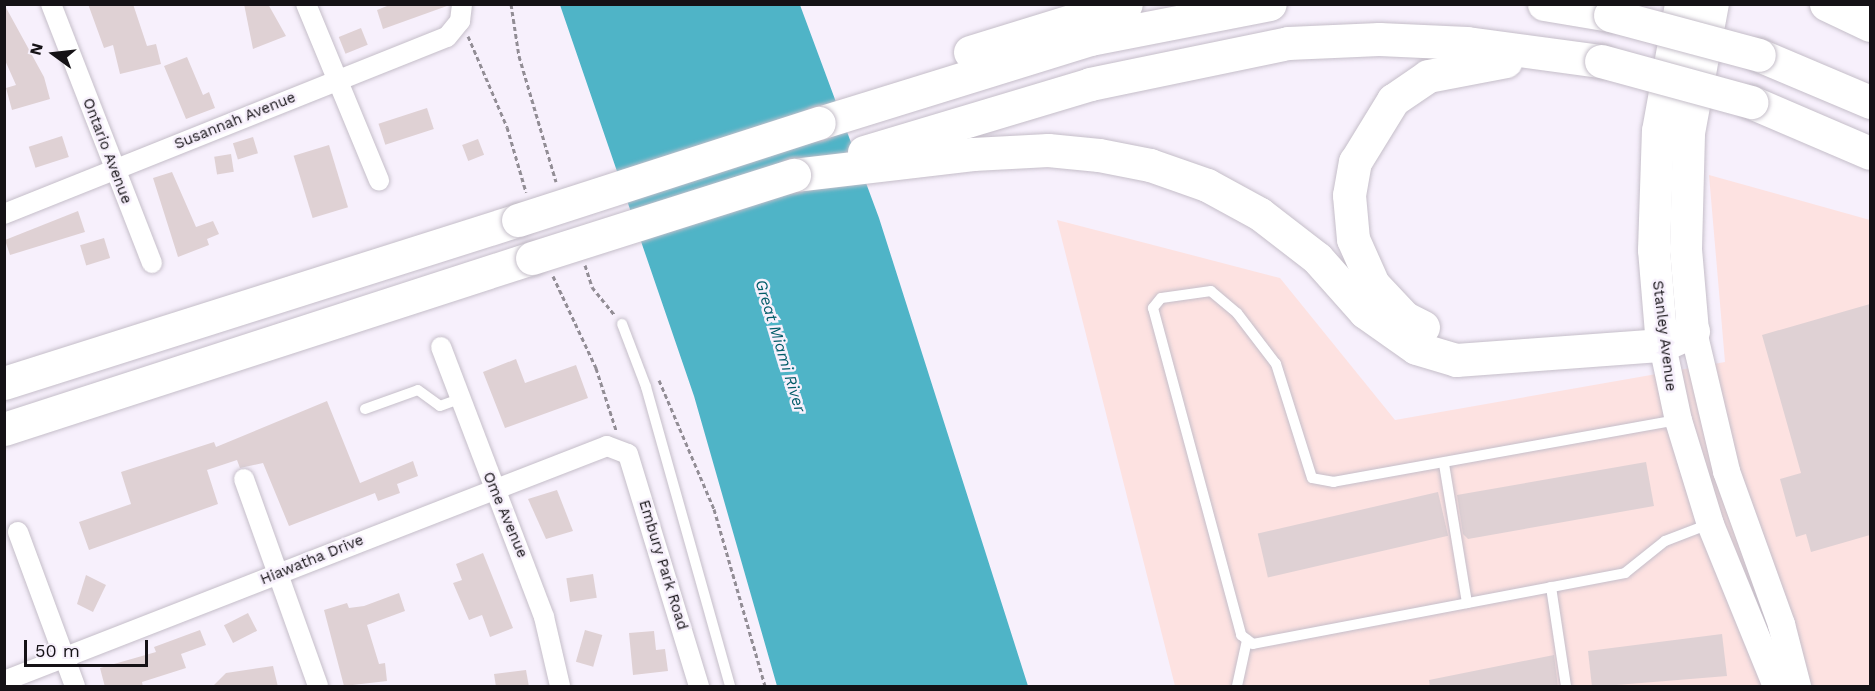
<!DOCTYPE html>
<style>
body{margin:0}
#map{position:relative;width:1875px;height:691px;overflow:hidden;background:#f7f0fc;font-family:"Work Sans",sans-serif}
div>[style]{position:absolute}
.commercial>*{inset:0;background:#fde2e1}
.water>*{inset:0;background:#4fb4c7}
.building>*{inset:0;background:#dfd1d4;transform-origin:0 0}
.path>*{height:3px;margin-top:-1.5px;transform-origin:0;background:repeating-linear-gradient(90deg,#928d95 0 4.5px,transparent 0 7.5px)}
.roads{filter:drop-shadow(0 0 2px #c5bec9) drop-shadow(0 0 2px #c5bec9)}
.service>*{height:10px;margin:-5px;padding:0 5px;transform-origin:5px;border-radius:5px;background:#fff}
.minor>*{height:20px;margin:-10px;padding:0 10px;transform-origin:10px;border-radius:10px;background:#fff}
.secondary>*{height:27px;margin:-13.5px;padding:0 13.5px;transform-origin:13.5px;border-radius:13.5px;background:#fff}
.primary>*{height:32px;margin:-16px;padding:0 16px;transform-origin:16px;border-radius:16px;background:#fff}
.motorway>*{height:33px;margin:-16.5px;padding:0 16.5px;transform-origin:16.5px;border-radius:16.5px;background:#fff}
.bridges{filter:drop-shadow(0 0 2px #c5bec9) drop-shadow(0 0 2px #c5bec9)}
.motorway-bridge>*{height:33px;margin:-16.5px;padding:0 16.5px;transform-origin:16.5px;border-radius:16.5px;background:#fff}
span{translate:-50% -50%;white-space:nowrap;text-align:center;line-height:1.15;-webkit-text-stroke:5px #f7f0fc;paint-order:stroke}
.street-label{font-size:15px;color:#151216}
.water-label{font-size:16px;color:#005b68;font-style:italic}
.frame{position:absolute;inset:0;border:6px solid #151216;pointer-events:none}
.north{position:absolute;left:24px;top:24px;width:60px;height:60px;-webkit-text-stroke:4px #f7f0fc;paint-order:stroke;rotate:285deg;font-size:16px;font-weight:700;line-height:24px;text-align:center;color:#151216}
.north::after{content:'';display:block;margin:auto;width:21px;height:27px;background:#151216;clip-path:polygon(50% 0,100% 100%,50% 72%,0 100%)}
.scale{position:absolute;left:24px;top:640px;width:124px;height:27px;box-sizing:border-box;border:3px solid #151216;border-top:0;padding-left:8px;font-size:18px;line-height:21px;white-space:nowrap;color:#151216;-webkit-text-stroke:4px #f7f0fc;paint-order:stroke}
</style>
<div id="map">
<div class="commercial">
<div style="clip-path:polygon(1709px 175px,1870px 220px,1870px 686px,1175px 686px,1057px 220px,1280px 278px,1395px 420px,1725px 362px)"></div>
</div>
<div class="water">
<div style="clip-path:polygon(560px 5px,800px 5px,879px 218px,1028px 686px,777px 686px,694px 396px)"></div>
</div>
<div class="building">
<div style="clip-path:polygon(4px 4px,44px 77px,50px 99px,12px 110px,6px 88px,16px 85px,4px 58px)"></div>
<div style="clip-path:polygon(88px 4px,133px 4px,147px 46px,156px 44px,161px 64px,120px 74px,113px 45px,104px 48px)"></div>
<div style="clip-path:polygon(244px 4px,268px 4px,286px 36px,253px 49px)"></div>
<div style="clip-path:polygon(392px 4px,446px 4px,447px 6px,383px 29px,377px 10px)"></div>
<div style="left:361px;top:28px;width:18px;height:24px;rotate:68deg"></div>
<div style="clip-path:polygon(187px 57px,203px 95px,209px 92px,215px 108px,186px 119px,164px 66px)"></div>
<div style="left:427px;top:108px;width:22px;height:51px;rotate:72deg"></div>
<div style="left:62px;top:136px;width:22px;height:35px;rotate:72deg"></div>
<div style="left:253px;top:137px;width:17px;height:21px;rotate:73deg"></div>
<div style="left:478px;top:139px;width:17px;height:17px;rotate:69deg"></div>
<div style="left:329px;top:145px;width:65px;height:37px;rotate:73deg"></div>
<div style="left:231px;top:154px;width:18px;height:17px;rotate:81deg"></div>
<div style="clip-path:polygon(172px 172px,196px 227px,213px 221px,219px 234px,207px 239px,209px 245px,178px 257px,153px 178px)"></div>
<div style="clip-path:polygon(78px 211px,85px 232px,10px 255px,5px 240px)"></div>
<div style="left:104px;top:238px;width:21px;height:25px;rotate:73deg"></div>
<div style="clip-path:polygon(1870px 304px,1870px 535px,1811px 552px,1806px 534px,1796px 537px,1780px 479px,1801px 473px,1762px 335px)"></div>
<div style="clip-path:polygon(516px 359px,525px 383px,576px 365px,588px 398px,505px 428px,483px 372px)"></div>
<div style="clip-path:polygon(327px 401px,360px 483px,413px 461px,418px 476px,397px 484px,400px 493px,378px 501px,375px 493px,289px 526px,263px 463px,240px 468px,237px 460px,207px 470px,218px 504px,89px 550px,79px 522px,131px 504px,121px 472px,214px 442px,216px 447px)"></div>
<div style="clip-path:polygon(1646px 462px,1654px 506px,1468px 539px,1463px 534px,1457px 495px)"></div>
<div style="clip-path:polygon(557px 490px,573px 531px,546px 539px,528px 499px)"></div>
<div style="left:1438px;top:492px;width:45px;height:185px;rotate:77deg"></div>
<div style="clip-path:polygon(483px 553px,513px 628px,490px 637px,482px 615px,469px 620px,453px 583px,462px 580px,456px 564px)"></div>
<div style="left:593px;top:574px;width:24px;height:27px;rotate:81deg"></div>
<div style="clip-path:polygon(86px 575px,106px 585px,93px 612px,77px 604px)"></div>
<div style="clip-path:polygon(399px 593px,405px 611px,367px 625px,379px 664px,385px 663px,387px 681px,344px 686px,324px 610px,347px 603px,349px 608px,364px 606px)"></div>
<div style="left:248px;top:613px;width:20px;height:27px;rotate:63deg"></div>
<div style="clip-path:polygon(200px 630px,206px 645px,181px 654px,186px 668px,142px 682px,143px 687px,105px 687px,100px 668px,156px 652px,154px 647px)"></div>
<div style="left:585px;top:630px;width:18px;height:33px;rotate:16deg"></div>
<div style="clip-path:polygon(654px 631px,656px 650px,665px 649px,668px 671px,633px 675px,629px 633px)"></div>
<div style="clip-path:polygon(1722px 634px,1727px 676px,1592px 687px,1588px 651px)"></div>
<div style="clip-path:polygon(1554px 655px,1558px 687px,1430px 687px,1429px 680px)"></div>
<div style="clip-path:polygon(273px 666px,278px 687px,212px 687px,226px 673px)"></div>
<div style="clip-path:polygon(526px 670px,529px 687px,496px 687px,494px 674px)"></div>
</div>
<div class="path">
<div style="left:511px;top:4px;width:53px;rotate:81.3deg"></div>
<div style="left:519px;top:56px;width:131px;rotate:73.6deg"></div>
<div style="left:468px;top:36px;width:99px;rotate:66.8deg"></div>
<div style="left:507px;top:127px;width:68px;rotate:73.7deg"></div>
<div style="left:585px;top:265px;width:23px;rotate:72deg"></div>
<div style="left:592px;top:287px;width:36px;rotate:51deg"></div>
<div style="left:553px;top:276px;width:102px;rotate:64.9deg"></div>
<div style="left:596px;top:368px;width:65px;rotate:72.1deg"></div>
<div style="left:659px;top:380px;width:140px;rotate:66.9deg"></div>
<div style="left:714px;top:509px;width:184px;rotate:73.9deg"></div>
</div>
<div class="roads">
<div class="service">
<div style="left:622px;top:324px;width:67px;rotate:69.1deg"></div>
<div style="left:646px;top:387px;width:311px;rotate:74.3deg"></div>
<div style="left:365px;top:409px;width:56px;rotate:-19.7deg"></div>
<div style="left:418px;top:390px;width:27px;rotate:36deg"></div>
<div style="left:440px;top:406px;width:23px;rotate:-20deg"></div>
<div style="left:1677px;top:420px;width:349px;rotate:169.8deg"></div>
<div style="left:1334px;top:482px;width:22px;rotate:-170deg"></div>
<div style="left:1312px;top:478px;width:120px;rotate:-107.5deg"></div>
<div style="left:1276px;top:364px;width:64px;rotate:-127.4deg"></div>
<div style="left:1237px;top:313px;width:34px;rotate:-140deg"></div>
<div style="left:1211px;top:291px;width:50px;rotate:172deg"></div>
<div style="left:1161px;top:298px;width:13px;rotate:129deg"></div>
<div style="left:1153px;top:308px;width:339px;rotate:74.9deg"></div>
<div style="left:1241px;top:635px;width:15px;rotate:37deg"></div>
<div style="left:1253px;top:644px;width:379px;rotate:-10.8deg"></div>
<div style="left:1625px;top:573px;width:51px;rotate:-38.7deg"></div>
<div style="left:1665px;top:541px;width:47px;rotate:-21.1deg"></div>
<div style="left:1444px;top:464px;width:141px;rotate:80.6deg"></div>
<div style="left:1551px;top:587px;width:100px;rotate:81.4deg"></div>
<div style="left:1237px;top:686px;width:47px;rotate:-77.7deg"></div>
</div>
<div class="minor">
<div style="left:51px;top:4px;width:278px;rotate:68.7deg"></div>
<div style="left:306px;top:4px;width:191px;rotate:67.5deg"></div>
<div style="left:4px;top:214px;width:477px;rotate:-21.8deg"></div>
<div style="left:447px;top:37px;width:21px;rotate:-51deg"></div>
<div style="left:460px;top:21px;width:17px;rotate:-83deg"></div>
<div style="left:441px;top:347px;width:289px;rotate:69.1deg"></div>
<div style="left:544px;top:617px;width:71px;rotate:76.9deg"></div>
<div style="left:244px;top:479px;width:220px;rotate:70.3deg"></div>
<div style="left:18px;top:532px;width:164px;rotate:69.7deg"></div>
<div style="left:4px;top:681px;width:647px;rotate:-21.29deg"></div>
<div style="left:607px;top:446px;width:22px;rotate:21deg"></div>
<div style="left:628px;top:454px;width:243px;rotate:73deg"></div>
</div>
<div class="secondary">
<div style="left:1693px;top:331px;width:144px;rotate:76.7deg"></div>
<div style="left:1726px;top:471px;width:163px;rotate:70.2deg"></div>
<div style="left:1781px;top:624px;width:64px;rotate:75.5deg"></div>
<div style="left:1662px;top:345px;width:77px;rotate:78deg"></div>
<div style="left:1678px;top:420px;width:109px;rotate:72.9deg"></div>
<div style="left:1710px;top:524px;width:175px;rotate:67.8deg"></div>
</div>
<div class="primary">
<div style="left:1693px;top:331px;width:82px;rotate:-94.9deg"></div>
<div style="left:1686px;top:249px;width:116px;rotate:-88.5deg"></div>
<div style="left:1689px;top:133px;width:131px;rotate:-79.5deg"></div>
<div style="left:1662px;top:345px;width:95px;rotate:-94.8deg"></div>
<div style="left:1654px;top:250px;width:119px;rotate:-88.1deg"></div>
<div style="left:1658px;top:131px;width:129px;rotate:-79.7deg"></div>
</div>
<div class="motorway">
<div style="left:1544px;top:4px;width:67px;rotate:9.5deg"></div>
<div style="left:1826px;top:4px;width:49px;rotate:25.5deg"></div>
<div style="left:970px;top:52px;width:163px;rotate:-17.1deg"></div>
<div style="left:1759px;top:55px;width:121px;rotate:22.9deg"></div>
<div style="left:1751px;top:102px;width:129px;rotate:23.2deg"></div>
<div style="left:819px;top:123px;width:284px;rotate:-17.2deg"></div>
<div style="left:1090px;top:39px;width:183px;rotate:-11deg"></div>
<div style="left:864px;top:152px;width:236px;rotate:-16.7deg"></div>
<div style="left:1090px;top:84px;width:202px;rotate:-11.7deg"></div>
<div style="left:1288px;top:43px;width:91px;rotate:-2.5deg"></div>
<div style="left:1379px;top:39px;width:88px;rotate:2.6deg"></div>
<div style="left:1467px;top:43px;width:135px;rotate:7.7deg"></div>
<div style="left:794px;top:175px;width:180px;rotate:-6.7deg"></div>
<div style="left:973px;top:154px;width:75px;rotate:-3.1deg"></div>
<div style="left:1048px;top:150px;width:51px;rotate:5.6deg"></div>
<div style="left:1099px;top:155px;width:52px;rotate:11.1deg"></div>
<div style="left:1150px;top:165px;width:60px;rotate:19.3deg"></div>
<div style="left:1207px;top:185px;width:60px;rotate:28.7deg"></div>
<div style="left:1260px;top:214px;width:72px;rotate:37.7deg"></div>
<div style="left:1317px;top:258px;width:72px;rotate:48.4deg"></div>
<div style="left:1365px;top:312px;width:62px;rotate:35.2deg"></div>
<div style="left:1416px;top:348px;width:42px;rotate:16.7deg"></div>
<div style="left:1456px;top:360px;width:207px;rotate:-4.2deg"></div>
<div style="left:1662px;top:345px;width:34px;rotate:-24deg"></div>
<div style="left:1423px;top:327px;width:20px;rotate:-153deg"></div>
<div style="left:1405px;top:318px;width:47px;rotate:-133.3deg"></div>
<div style="left:1373px;top:284px;width:49px;rotate:-114deg"></div>
<div style="left:1353px;top:239px;width:44px;rotate:-95.2deg"></div>
<div style="left:1349px;top:195px;width:34px;rotate:-80deg"></div>
<div style="left:1355px;top:162px;width:73px;rotate:-58.5deg"></div>
<div style="left:1393px;top:100px;width:42px;rotate:-34.4deg"></div>
<div style="left:1428px;top:76px;width:79px;rotate:-10.9deg"></div>
<div style="left:4px;top:383px;width:539px;rotate:-17.59deg"></div>
<div style="left:4px;top:429px;width:555px;rotate:-17.95deg"></div>
</div>
</div>
<div class="bridges">
<div class="motorway-bridge">
<div style="left:1610px;top:15px;width:154px;rotate:15deg"></div>
<div style="left:1601px;top:61px;width:156px;rotate:15.3deg"></div>
<div style="left:518px;top:220px;width:316px;rotate:-17.9deg"></div>
<div style="left:532px;top:258px;width:275px;rotate:-17.6deg"></div>
</div>
</div>
<div class="street-label">
<span style="left:235px;top:121px;rotate:-22deg">Susannah Avenue</span>
<span style="left:107px;top:151px;rotate:69deg">Ontario Avenue</span>
<span style="left:1664px;top:336px;rotate:83deg">Stanley Avenue</span>
<span style="left:505px;top:515px;rotate:67deg">Ome Avenue</span>
<span style="left:312px;top:560px;rotate:-22deg">Hiawatha Drive</span>
<span style="left:663px;top:565px;rotate:73deg">Embury Park Road</span>
</div>
<div class="water-label">
<span style="left:780px;top:346px;rotate:73deg">Great Miami River</span>
</div>
<div class="frame"></div>
<div class="north">N</div>
<div class="scale">50 m</div>
</div>
